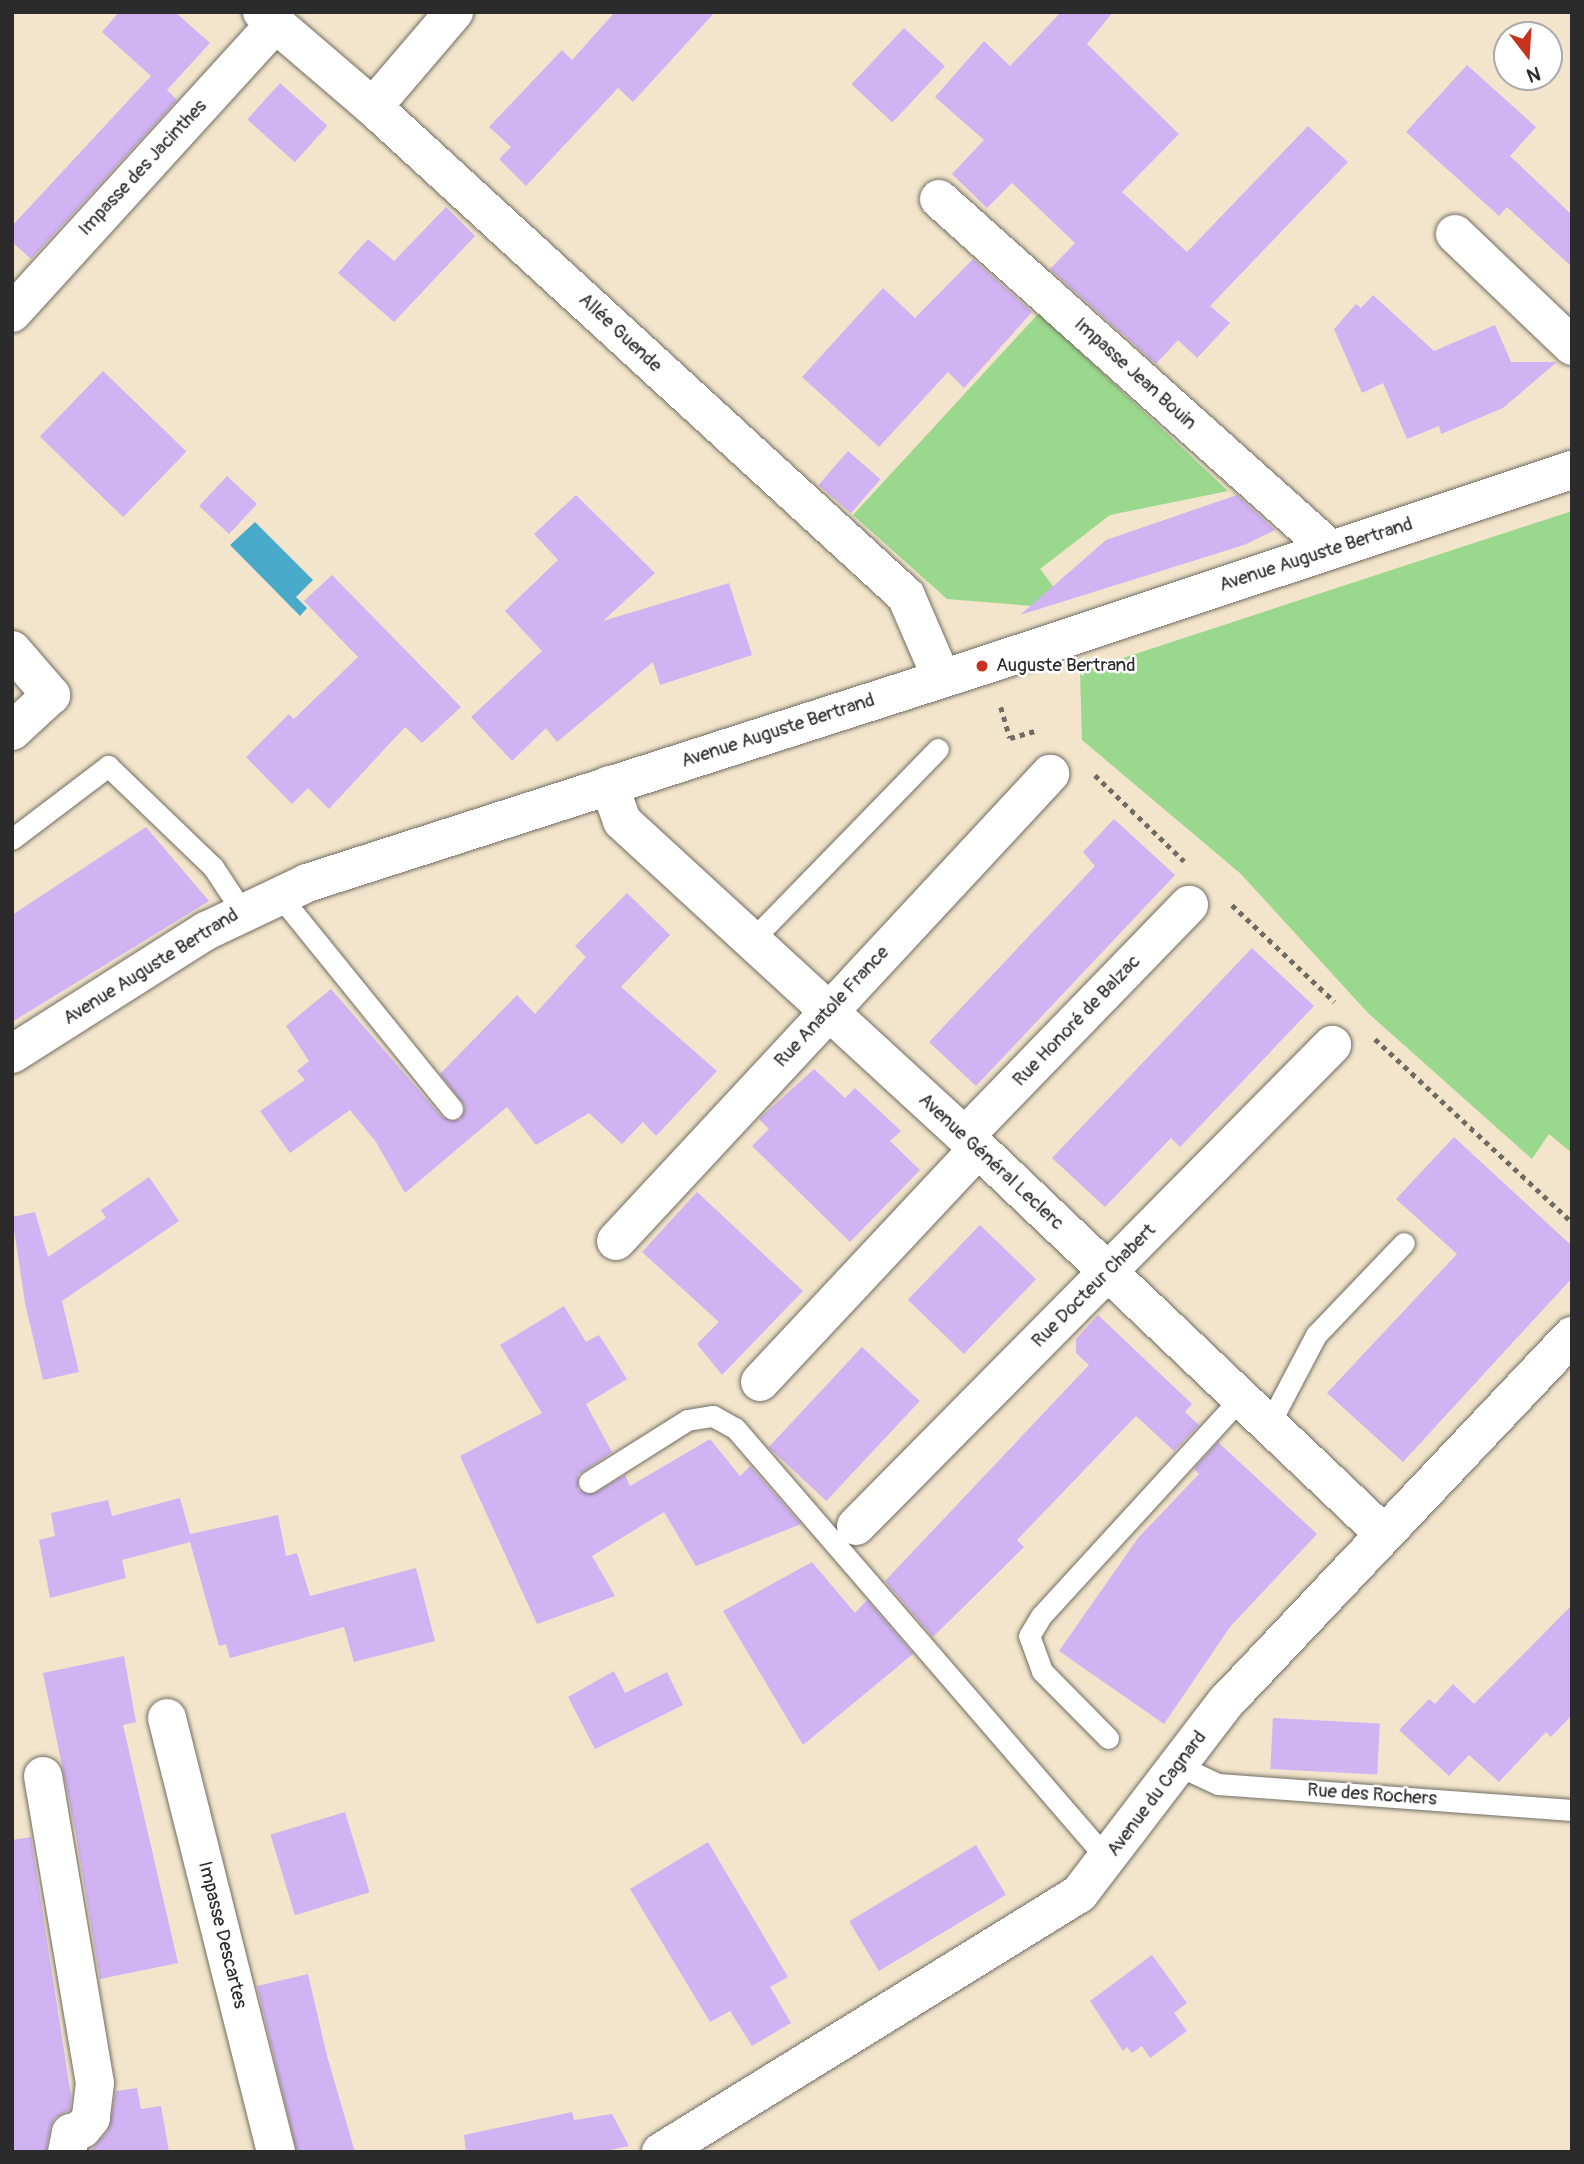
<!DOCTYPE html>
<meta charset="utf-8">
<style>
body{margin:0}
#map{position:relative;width:1584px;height:2164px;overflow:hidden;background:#f2e5cb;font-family:Pangolin,sans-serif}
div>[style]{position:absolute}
.green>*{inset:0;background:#9ad88d}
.water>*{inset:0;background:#49a9c8}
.building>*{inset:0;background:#d1b3f3;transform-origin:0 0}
.path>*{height:4.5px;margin-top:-2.25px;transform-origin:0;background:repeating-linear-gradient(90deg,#716c63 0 5px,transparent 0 10px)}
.roads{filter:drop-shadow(0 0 2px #716c63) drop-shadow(0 0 2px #716c63)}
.lane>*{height:21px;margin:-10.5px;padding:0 10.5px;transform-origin:10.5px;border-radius:10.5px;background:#fff}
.street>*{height:38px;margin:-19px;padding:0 19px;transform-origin:19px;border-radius:19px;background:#fff}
.dots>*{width:19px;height:19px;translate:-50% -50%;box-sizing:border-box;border:4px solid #fff;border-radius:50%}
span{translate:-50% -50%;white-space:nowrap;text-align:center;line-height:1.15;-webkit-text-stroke:5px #fff;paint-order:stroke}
.street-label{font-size:19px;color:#2b2b2b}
.poi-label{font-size:19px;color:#2b2b2b}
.left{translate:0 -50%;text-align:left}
.frame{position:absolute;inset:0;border:14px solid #2b2b2b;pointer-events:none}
.north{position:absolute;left:1493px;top:21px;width:70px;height:70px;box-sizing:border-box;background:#fff;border:2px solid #aaa;border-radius:50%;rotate:163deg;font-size:19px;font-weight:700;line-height:28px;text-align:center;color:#2b2b2b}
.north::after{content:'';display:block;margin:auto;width:24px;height:32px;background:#c8321e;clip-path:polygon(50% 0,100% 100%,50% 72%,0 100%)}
</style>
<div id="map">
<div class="green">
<div style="clip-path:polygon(1039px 313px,1228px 491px,1110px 515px,1040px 569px,1059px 594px,1044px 607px,947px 599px,853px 515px)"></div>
<div style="clip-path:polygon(1572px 511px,1572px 1153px,1549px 1134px,1532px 1159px,1368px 1013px,1241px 874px,1082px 740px,1080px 672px)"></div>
</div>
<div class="water">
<div style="clip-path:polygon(255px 522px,313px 580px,296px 597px,307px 608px,300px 616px,230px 545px)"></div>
</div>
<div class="building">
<div style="clip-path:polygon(119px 12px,175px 12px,210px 43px,167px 90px,177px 100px,31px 259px,12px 242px,12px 226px,151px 76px,102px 32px)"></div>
<div style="clip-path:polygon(615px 12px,715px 12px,633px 102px,618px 88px,526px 186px,499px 159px,511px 147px,489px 127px,562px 50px,572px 60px)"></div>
<div style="clip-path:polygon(1061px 12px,1113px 12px,1087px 44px,1179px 134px,1122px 192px,1187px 252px,1308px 126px,1348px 162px,1210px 306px,1230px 323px,1197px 358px,1178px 340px,1156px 364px,1050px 269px,1075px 243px,1012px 183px,987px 208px,952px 174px,984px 140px,935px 97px,984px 41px,1010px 66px)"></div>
<div style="left:904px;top:28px;width:56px;height:77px;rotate:43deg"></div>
<div style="clip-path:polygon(1467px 65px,1536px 127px,1510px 156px,1572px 215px,1572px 267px,1507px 207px,1499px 216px,1406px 132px)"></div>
<div style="left:280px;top:83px;width:64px;height:49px;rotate:42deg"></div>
<div style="clip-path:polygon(446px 207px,475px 236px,394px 322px,338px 273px,368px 239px,394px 261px)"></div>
<div style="clip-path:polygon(973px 259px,1032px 312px,964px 388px,948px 372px,879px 447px,802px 377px,883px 288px,915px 318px)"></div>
<div style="clip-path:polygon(1373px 295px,1434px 351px,1495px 325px,1511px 362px,1557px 362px,1503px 408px,1441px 434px,1439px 426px,1407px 439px,1383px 383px,1362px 393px,1334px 329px,1356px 304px,1361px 308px)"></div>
<div style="left:103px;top:371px;width:116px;height:91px;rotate:44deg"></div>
<div style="left:848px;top:451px;width:43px;height:45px;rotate:41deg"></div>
<div style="left:227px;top:476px;width:41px;height:41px;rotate:43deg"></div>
<div style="clip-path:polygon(576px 495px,655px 573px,603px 621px,729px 583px,752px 655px,660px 685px,653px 662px,557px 742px,546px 728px,512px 761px,471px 717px,542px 651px,505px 611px,558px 560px,534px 534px)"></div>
<div style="clip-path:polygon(1237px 495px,1275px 530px,1244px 545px,1020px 615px,1106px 540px)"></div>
<div style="clip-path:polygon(332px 575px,461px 707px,422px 743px,405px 727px,329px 809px,308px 788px,292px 804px,246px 757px,289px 714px,294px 719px,358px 657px,304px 601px)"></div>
<div style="clip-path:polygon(1114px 819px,1175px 875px,976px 1086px,929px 1042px,1095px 866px,1083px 852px)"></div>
<div style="clip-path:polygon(146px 827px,209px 901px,12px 1022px,12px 915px)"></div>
<div style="clip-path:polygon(627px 893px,670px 935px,621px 987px,717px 1071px,656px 1136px,643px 1122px,622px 1144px,589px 1113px,536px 1145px,507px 1107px,405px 1193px,376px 1142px,350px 1110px,290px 1153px,260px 1111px,305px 1080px,297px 1071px,309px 1061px,286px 1026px,331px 989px,442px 1117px,460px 1120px,465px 1106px,440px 1074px,517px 995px,535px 1014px,586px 957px,575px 946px)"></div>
<div style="clip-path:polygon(1252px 948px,1314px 1006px,1180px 1147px,1171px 1138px,1105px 1207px,1052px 1158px)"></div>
<div style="clip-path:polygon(814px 1069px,845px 1098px,855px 1088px,901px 1131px,890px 1141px,920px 1170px,850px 1242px,752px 1146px,769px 1129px,759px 1119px)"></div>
<div style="clip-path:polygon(1454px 1137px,1572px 1246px,1572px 1278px,1403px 1462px,1327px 1393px,1457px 1254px,1396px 1199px)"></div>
<div style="clip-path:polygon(149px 1177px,179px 1221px,62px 1301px,79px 1372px,43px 1380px,25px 1303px,12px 1217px,35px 1212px,48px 1257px,106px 1218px,101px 1210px)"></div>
<div style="clip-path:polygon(697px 1192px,803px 1291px,722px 1375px,697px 1344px,719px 1322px,642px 1252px)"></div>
<div style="left:980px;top:1225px;width:78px;height:104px;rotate:44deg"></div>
<div style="clip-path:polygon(564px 1306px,586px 1342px,599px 1335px,627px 1379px,586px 1404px,612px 1452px,578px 1475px,578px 1490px,595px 1493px,625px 1475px,630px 1486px,710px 1439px,740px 1476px,750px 1466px,801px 1524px,696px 1566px,664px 1512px,592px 1556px,615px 1596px,537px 1624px,460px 1456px,542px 1413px,500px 1345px)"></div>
<div style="clip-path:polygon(1098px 1315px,1192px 1404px,1185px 1412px,1199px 1425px,1174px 1451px,1136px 1416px,1017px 1540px,1024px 1547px,933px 1637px,885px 1581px,1089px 1365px,1076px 1353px,1076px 1339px)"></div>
<div style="left:862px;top:1347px;width:79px;height:137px;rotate:43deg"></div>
<div style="clip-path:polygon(1218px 1442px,1317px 1534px,1230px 1627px,1164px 1724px,1059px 1651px,1138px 1538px,1199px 1474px,1194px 1469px)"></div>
<div style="clip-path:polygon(180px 1498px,190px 1534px,278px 1515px,286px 1556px,297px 1553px,310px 1596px,416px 1568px,435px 1641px,354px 1662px,344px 1627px,230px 1658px,226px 1644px,219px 1646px,190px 1542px,122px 1560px,126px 1578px,50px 1598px,39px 1540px,55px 1536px,51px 1513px,108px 1500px,112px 1516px)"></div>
<div style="clip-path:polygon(812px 1562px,855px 1613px,867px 1600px,913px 1654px,803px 1745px,723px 1611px)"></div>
<div style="clip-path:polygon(1572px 1605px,1572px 1715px,1551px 1737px,1546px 1732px,1499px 1782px,1469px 1755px,1449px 1776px,1399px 1730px,1429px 1699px,1435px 1704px,1453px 1684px,1474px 1704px)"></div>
<div style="clip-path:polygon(124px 1656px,136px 1722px,123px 1725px,178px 1963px,100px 1979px,75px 1829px,43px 1673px)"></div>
<div style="clip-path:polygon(614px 1671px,625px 1693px,667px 1672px,683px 1705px,595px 1749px,568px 1697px)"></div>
<div style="left:1273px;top:1718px;width:107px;height:51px;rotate:3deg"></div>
<div style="left:345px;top:1812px;width:84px;height:78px;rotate:73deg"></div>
<div style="clip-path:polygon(31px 1837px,71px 2096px,70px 2109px,55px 2118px,50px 2128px,46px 2152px,12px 2152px,12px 1840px)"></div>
<div style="clip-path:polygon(708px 1842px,788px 1977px,770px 1987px,791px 2023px,752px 2046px,730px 2011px,710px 2022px,630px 1889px)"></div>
<div style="left:976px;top:1845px;width:58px;height:148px;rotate:59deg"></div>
<div style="clip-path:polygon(1152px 1955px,1187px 2003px,1174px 2013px,1187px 2031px,1150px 2058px,1142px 2046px,1132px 2053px,1127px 2047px,1123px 2051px,1090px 2001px)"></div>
<div style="clip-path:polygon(308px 1974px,327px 2056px,355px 2152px,297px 2152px,257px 1986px)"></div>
<div style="clip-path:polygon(137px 2088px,141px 2109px,161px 2106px,169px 2152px,89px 2152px,108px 2131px,116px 2091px)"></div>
<div style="clip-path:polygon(572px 2112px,574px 2120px,612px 2114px,629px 2146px,601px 2152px,466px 2152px,464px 2135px)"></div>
</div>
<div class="path">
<div style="left:1001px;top:707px;width:32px;rotate:74deg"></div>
<div style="left:1010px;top:738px;width:29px;rotate:-16deg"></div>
<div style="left:1095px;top:775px;width:124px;rotate:44deg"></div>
<div style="left:1232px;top:905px;width:141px;rotate:43.3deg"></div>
<div style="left:1375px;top:1039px;width:269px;rotate:42.9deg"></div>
</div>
<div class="roads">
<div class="lane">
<div style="left:12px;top:839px;width:121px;rotate:-37.2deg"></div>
<div style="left:108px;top:766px;width:146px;rotate:43.9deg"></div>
<div style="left:213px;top:867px;width:53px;rotate:56.6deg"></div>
<div style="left:279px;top:895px;width:275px;rotate:51deg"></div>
<div style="left:753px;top:939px;width:265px;rotate:-45.8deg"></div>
<div style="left:1268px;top:1426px;width:103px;rotate:-62.2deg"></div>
<div style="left:1316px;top:1335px;width:127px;rotate:-46.3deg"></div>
<div style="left:589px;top:1482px;width:116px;rotate:-32.3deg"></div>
<div style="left:687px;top:1420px;width:26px;rotate:-9deg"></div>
<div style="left:713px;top:1416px;width:25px;rotate:29deg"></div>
<div style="left:735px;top:1428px;width:571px;rotate:49.19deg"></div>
<div style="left:1108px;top:1738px;width:94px;rotate:-134.6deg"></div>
<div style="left:1042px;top:1671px;width:37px;rotate:-110deg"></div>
<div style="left:1029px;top:1636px;width:23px;rotate:-59deg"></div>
<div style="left:1041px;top:1616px;width:294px;rotate:-47.5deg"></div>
<div style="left:1177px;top:1765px;width:45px;rotate:24.9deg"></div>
<div style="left:1218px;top:1784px;width:355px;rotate:4.2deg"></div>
</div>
<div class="street">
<div style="left:262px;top:12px;width:146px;rotate:40.6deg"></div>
<div style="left:373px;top:107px;width:723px;rotate:42.53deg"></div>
<div style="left:906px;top:596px;width:90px;rotate:66.6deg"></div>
<div style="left:373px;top:107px;width:125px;rotate:-49.5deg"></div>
<div style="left:939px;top:199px;width:526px;rotate:41.84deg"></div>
<div style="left:1455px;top:234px;width:162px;rotate:43.7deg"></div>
<div style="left:12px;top:313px;width:391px;rotate:-47.7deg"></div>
<div style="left:12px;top:650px;width:60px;rotate:49.1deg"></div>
<div style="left:51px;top:695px;width:53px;rotate:137.3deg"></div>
<div style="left:609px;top:785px;width:38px;rotate:70deg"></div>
<div style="left:622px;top:821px;width:466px;rotate:42.6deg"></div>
<div style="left:965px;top:1136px;width:578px;rotate:43.53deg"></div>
<div style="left:12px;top:1054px;width:230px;rotate:-32.4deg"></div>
<div style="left:206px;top:931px;width:112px;rotate:-25.4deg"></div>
<div style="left:307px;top:883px;width:709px;rotate:-17.82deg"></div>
<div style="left:982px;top:666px;width:622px;rotate:-18.38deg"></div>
<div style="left:965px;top:1136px;width:322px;rotate:-45.9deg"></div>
<div style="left:616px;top:1241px;width:638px;rotate:-47.1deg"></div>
<div style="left:760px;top:1382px;width:319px;rotate:-46.9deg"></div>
<div style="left:856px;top:1526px;width:677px;rotate:-45.3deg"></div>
<div style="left:167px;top:1718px;width:447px;rotate:75.9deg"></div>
<div style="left:43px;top:1776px;width:311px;rotate:80.4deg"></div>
<div style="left:95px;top:2083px;width:35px;rotate:97deg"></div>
<div style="left:91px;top:2118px;width:14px;rotate:129deg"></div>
<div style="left:82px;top:2129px;width:12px;rotate:160deg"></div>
<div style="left:71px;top:2133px;width:19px;rotate:102deg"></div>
<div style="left:661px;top:2152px;width:491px;rotate:-31.7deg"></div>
<div style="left:1079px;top:1894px;width:242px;rotate:-52.6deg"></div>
<div style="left:1226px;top:1702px;width:504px;rotate:-46.61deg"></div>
</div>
</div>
<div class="dots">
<div style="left:982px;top:666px;background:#c8321e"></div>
</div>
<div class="street-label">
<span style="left:143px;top:168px;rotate:-47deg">Impasse des Jacinthes</span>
<span style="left:620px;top:333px;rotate:43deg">Allée Guende</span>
<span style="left:1135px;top:374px;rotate:42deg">Impasse Jean Bouin</span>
<span style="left:1316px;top:555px;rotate:-18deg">Avenue Auguste Bertrand</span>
<span style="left:778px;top:731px;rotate:-18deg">Avenue Auguste Bertrand</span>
<span style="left:151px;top:967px;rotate:-32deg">Avenue Auguste Bertrand</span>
<span style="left:832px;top:1007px;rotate:-47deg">Rue Anatole France</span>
<span style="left:1077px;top:1021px;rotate:-46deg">Rue Honoré de Balzac</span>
<span style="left:991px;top:1162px;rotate:43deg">Avenue Général Leclerc</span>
<span style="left:1094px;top:1286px;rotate:-45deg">Rue Docteur Chabert</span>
<span style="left:1157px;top:1794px;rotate:-53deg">Avenue du Cagnard</span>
<span style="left:1372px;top:1795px;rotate:4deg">Rue des Rochers</span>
<span style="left:222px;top:1935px;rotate:76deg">Impasse Descartes</span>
</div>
<div class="poi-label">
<span class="left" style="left:996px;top:666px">Auguste Bertrand</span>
</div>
<div class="frame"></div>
<div class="north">N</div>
</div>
